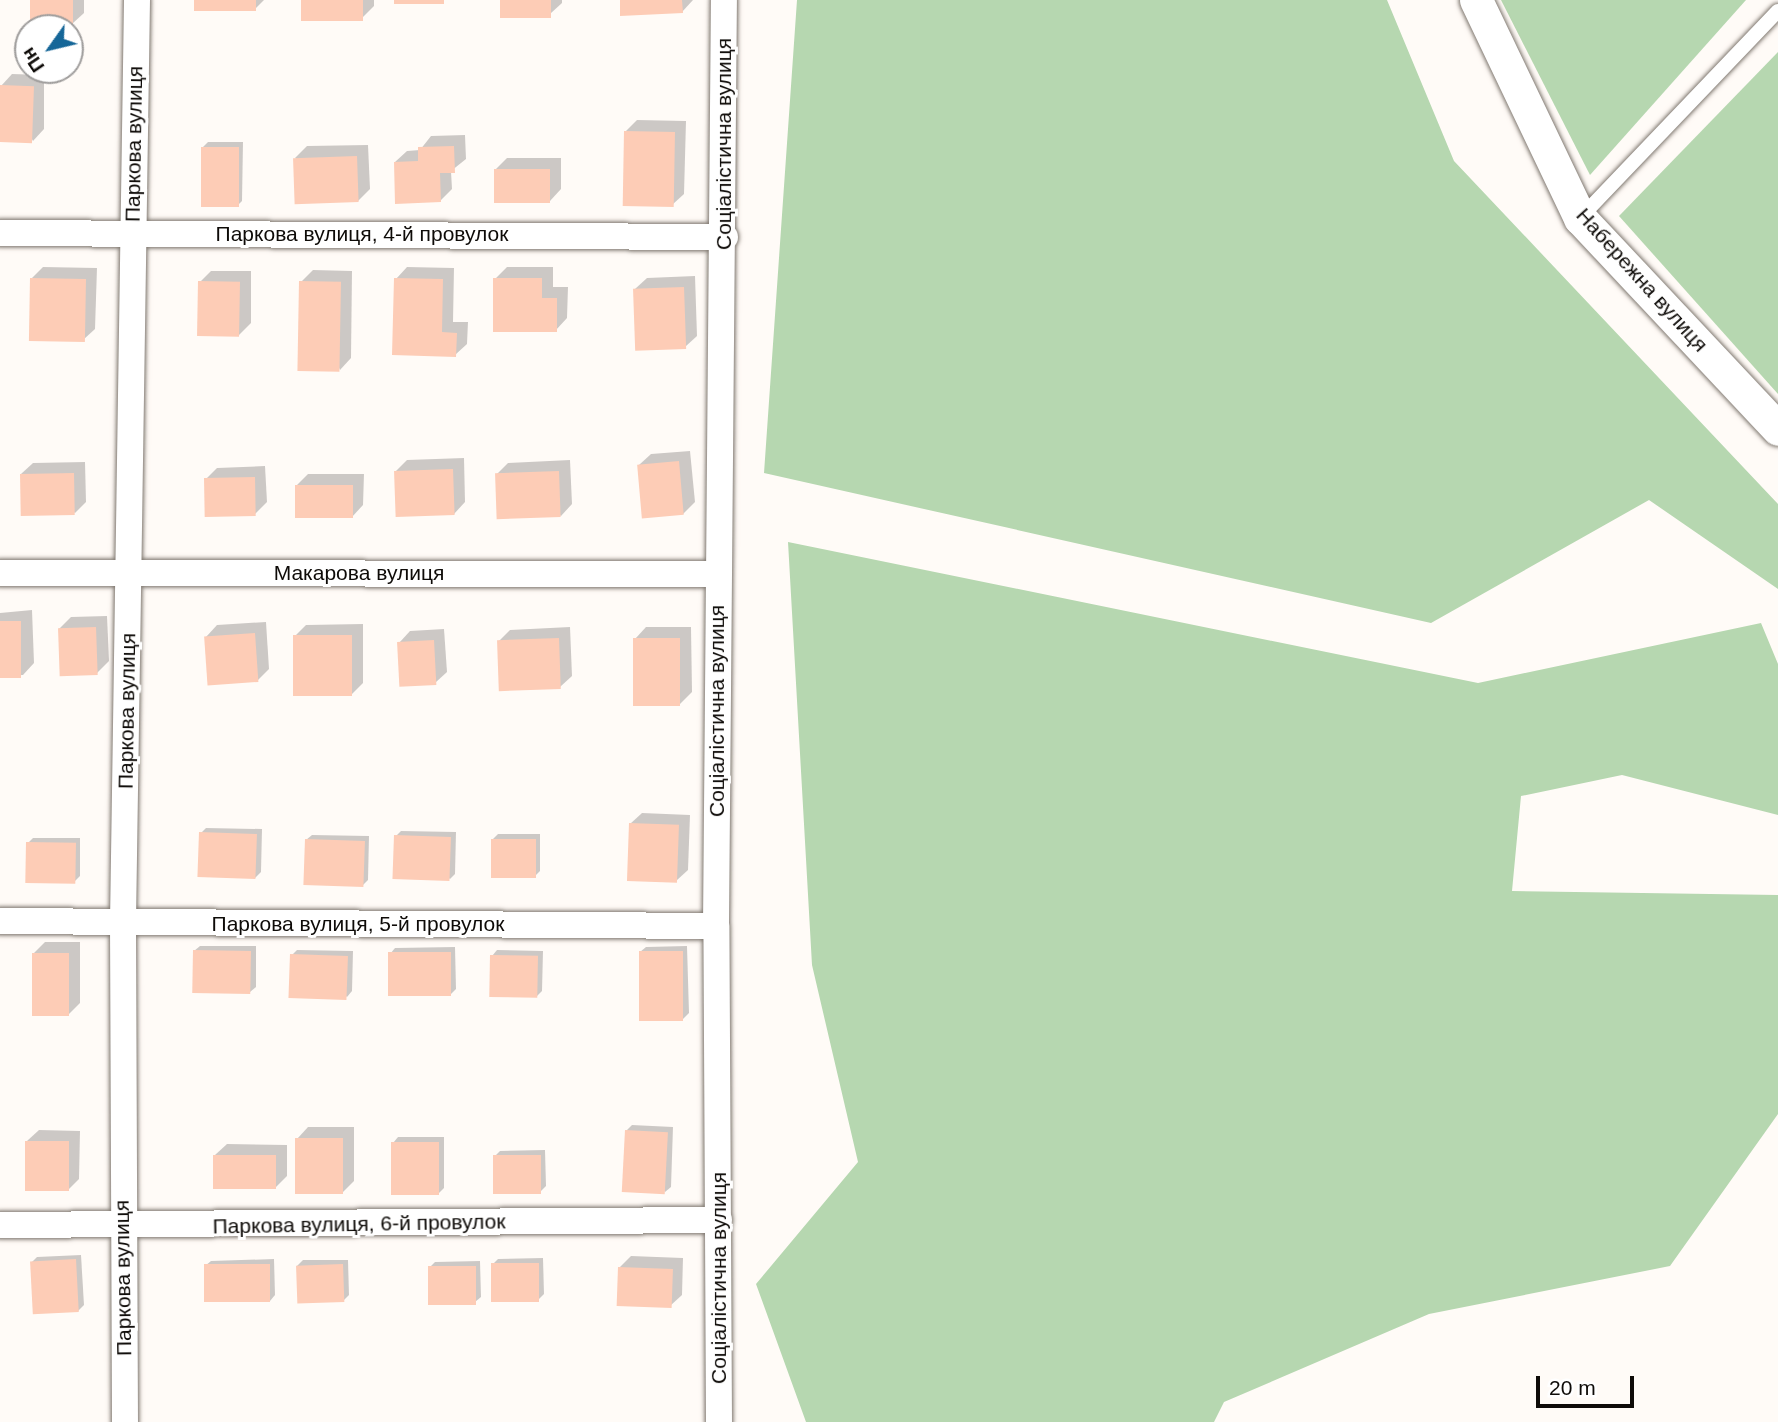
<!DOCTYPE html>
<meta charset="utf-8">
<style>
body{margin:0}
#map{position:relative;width:1778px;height:1422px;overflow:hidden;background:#fffbf7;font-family:Arial,sans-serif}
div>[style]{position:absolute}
.forest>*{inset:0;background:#b6d7b0}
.shadow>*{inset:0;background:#0003}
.building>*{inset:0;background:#fdccb6;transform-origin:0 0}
.roads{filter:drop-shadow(0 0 2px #817971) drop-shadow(0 0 2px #817971)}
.service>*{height:14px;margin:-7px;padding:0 7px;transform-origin:7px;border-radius:7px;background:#fff}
.minor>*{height:26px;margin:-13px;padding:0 13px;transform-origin:13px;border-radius:13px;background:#fff}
.tertiary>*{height:33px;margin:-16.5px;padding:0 16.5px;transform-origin:16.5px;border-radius:16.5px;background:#fff}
span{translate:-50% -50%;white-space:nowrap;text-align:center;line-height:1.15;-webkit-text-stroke:6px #fff;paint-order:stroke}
.street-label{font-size:21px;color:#0e0b08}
.north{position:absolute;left:14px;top:14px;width:70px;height:70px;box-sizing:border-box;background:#fff;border:2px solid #9f9d9c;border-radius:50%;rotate:236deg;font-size:19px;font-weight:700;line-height:28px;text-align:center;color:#0e0b08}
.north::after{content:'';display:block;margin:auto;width:24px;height:32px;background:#156698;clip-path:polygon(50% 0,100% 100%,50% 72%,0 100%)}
.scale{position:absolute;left:1536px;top:1376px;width:98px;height:32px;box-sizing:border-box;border:4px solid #0e0b08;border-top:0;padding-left:9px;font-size:21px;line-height:24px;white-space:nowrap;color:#0e0b08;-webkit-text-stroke:5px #fff;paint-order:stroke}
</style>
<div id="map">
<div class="forest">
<div style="clip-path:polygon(797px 0,1387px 0,1454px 161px,1778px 504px,1778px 589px,1649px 500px,1431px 623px,764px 473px)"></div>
<div style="clip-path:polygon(1501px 0,1746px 0,1590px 175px)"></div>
<div style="clip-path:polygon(1778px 52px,1778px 394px,1619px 216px)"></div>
<div style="clip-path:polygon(788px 542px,1478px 683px,1761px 623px,1778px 664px,1778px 815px,1622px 775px,1521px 796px,1512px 891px,1778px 895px,1778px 1114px,1670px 1266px,1429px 1314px,1224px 1402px,1214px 1422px,806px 1422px,756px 1284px,858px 1162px,812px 965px)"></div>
</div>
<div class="shadow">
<div style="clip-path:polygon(32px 0,84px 0,84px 13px,72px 24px)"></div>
<div style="clip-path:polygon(196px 0,264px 0,255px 9px)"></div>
<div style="clip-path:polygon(303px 0,374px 0,374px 6px,362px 18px)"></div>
<div style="clip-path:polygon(502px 0,562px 0,562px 3px,550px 14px)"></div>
<div style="clip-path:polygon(621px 0,693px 0,682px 12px)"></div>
<div style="clip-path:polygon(12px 74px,44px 75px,44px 129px,33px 141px,1px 86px)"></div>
<div style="clip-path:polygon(637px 120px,686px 121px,684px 194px,672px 205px,625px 132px)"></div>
<div style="clip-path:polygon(465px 135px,466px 159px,451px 171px,452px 189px,440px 201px,395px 162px,407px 151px,420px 150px,431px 136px)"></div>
<div style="clip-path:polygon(208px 142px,243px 142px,242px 201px,237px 206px,203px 147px)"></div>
<div style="clip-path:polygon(368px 145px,370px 189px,358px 201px,295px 158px,307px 146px)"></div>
<div style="clip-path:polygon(507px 158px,561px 158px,561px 189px,550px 201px,495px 170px)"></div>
<div style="clip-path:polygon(43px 267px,97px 268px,95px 329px,83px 340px,32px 278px)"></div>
<div style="clip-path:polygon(407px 267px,454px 268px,453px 322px,468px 322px,467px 344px,455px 355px,396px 279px)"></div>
<div style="clip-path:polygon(507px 267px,553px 267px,553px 287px,568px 287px,567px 318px,556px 330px,495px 279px)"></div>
<div style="clip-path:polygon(313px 270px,352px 271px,351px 358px,340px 370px,301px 282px)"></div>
<div style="clip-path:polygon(211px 271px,251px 271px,251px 323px,239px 335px,200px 282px)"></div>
<div style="clip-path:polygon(695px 276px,697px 336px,685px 347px,635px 289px,647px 278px)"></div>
<div style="clip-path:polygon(690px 451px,695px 502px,683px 514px,639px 465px,651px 454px)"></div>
<div style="clip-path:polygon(464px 458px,465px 502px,454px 514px,396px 471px,407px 460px)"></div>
<div style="clip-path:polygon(570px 460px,572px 504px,561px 516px,496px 475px,508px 463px)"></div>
<div style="clip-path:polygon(85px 462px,86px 502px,75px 513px,21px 474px,33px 463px)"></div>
<div style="clip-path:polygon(265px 466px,267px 502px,255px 514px,206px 479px,217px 468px)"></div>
<div style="clip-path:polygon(308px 474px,364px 474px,363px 505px,352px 517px,297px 485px)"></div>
<div style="clip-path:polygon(32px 610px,34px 663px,23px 675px,0 676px,0 613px)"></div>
<div style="clip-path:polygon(107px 616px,109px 661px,97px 673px,59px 629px,71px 617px)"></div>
<div style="clip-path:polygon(266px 622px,269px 669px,257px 681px,206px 637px,217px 625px)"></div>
<div style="clip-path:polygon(363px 624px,363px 683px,352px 694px,295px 636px,306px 625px)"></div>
<div style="clip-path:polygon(570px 627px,572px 676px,560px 687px,498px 642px,510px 630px)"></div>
<div style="clip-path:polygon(646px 627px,691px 627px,692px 692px,680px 704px,635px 639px)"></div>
<div style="clip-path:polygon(444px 629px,447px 672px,435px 683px,399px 643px,410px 631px)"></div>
<div style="clip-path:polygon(642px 813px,690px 815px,688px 870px,676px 881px,630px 824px)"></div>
<div style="clip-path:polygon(206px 828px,262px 829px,261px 872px,255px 878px,201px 833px)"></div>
<div style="clip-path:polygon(401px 831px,456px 832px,455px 874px,450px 879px,396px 836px)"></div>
<div style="clip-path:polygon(498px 834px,540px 834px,540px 871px,535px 876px,493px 839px)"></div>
<div style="clip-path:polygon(312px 835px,369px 836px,368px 880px,363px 885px,306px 840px)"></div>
<div style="clip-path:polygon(33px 838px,80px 838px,80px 876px,75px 881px,28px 843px)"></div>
<div style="clip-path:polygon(45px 942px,80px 942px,80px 1003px,69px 1014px,33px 954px)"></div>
<div style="clip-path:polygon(200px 946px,256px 946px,256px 987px,250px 992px,194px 951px)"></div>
<div style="clip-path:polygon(687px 946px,689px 1013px,683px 1019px,640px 952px,646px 947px)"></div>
<div style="clip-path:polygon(455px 947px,456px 989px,451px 994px,390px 954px,395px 948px)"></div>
<div style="clip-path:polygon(297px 950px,353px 951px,352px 991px,347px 997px,292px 955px)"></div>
<div style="clip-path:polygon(497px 950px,543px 951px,542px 991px,537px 996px,492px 956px)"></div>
<div style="clip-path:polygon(632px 1125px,673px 1127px,671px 1187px,665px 1192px,626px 1131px)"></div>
<div style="clip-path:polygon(308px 1127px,354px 1127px,354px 1181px,343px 1192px,297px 1139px)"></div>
<div style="clip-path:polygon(39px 1130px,80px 1131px,79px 1179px,67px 1191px,27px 1141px)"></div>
<div style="clip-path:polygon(398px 1137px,444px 1137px,444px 1188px,439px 1193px,393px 1143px)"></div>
<div style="clip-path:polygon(227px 1144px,287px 1145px,287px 1176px,275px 1188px,215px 1155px)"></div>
<div style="clip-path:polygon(545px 1150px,546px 1186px,541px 1191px,495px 1156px,500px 1151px)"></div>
<div style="clip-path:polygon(81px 1255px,84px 1305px,78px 1311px,32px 1262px,37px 1257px)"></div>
<div style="clip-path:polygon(631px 1256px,683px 1258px,682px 1295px,670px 1306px,619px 1268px)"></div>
<div style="clip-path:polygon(543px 1258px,544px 1294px,539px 1299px,493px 1264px,498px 1259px)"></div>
<div style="clip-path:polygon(274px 1259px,275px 1295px,270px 1301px,205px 1266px,211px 1261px)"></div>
<div style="clip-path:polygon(303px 1260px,348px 1260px,349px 1295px,343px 1301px,297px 1266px)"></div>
<div style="clip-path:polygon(480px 1261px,481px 1297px,475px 1302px,430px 1267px,435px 1262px)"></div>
</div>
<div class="building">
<div style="left:30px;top:0;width:43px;height:25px"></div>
<div style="left:194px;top:0;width:62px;height:11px"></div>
<div style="left:301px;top:0;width:62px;height:21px"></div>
<div style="left:394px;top:0;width:50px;height:4px"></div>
<div style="left:500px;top:0;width:51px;height:18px"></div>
<div style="clip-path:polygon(620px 0,682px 0,683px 13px,620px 16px)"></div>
<div style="left:0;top:85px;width:34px;height:57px;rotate:2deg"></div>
<div style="left:624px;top:131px;width:51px;height:75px;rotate:1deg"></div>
<div style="clip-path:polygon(454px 146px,455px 173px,440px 173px,441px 202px,395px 204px,394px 162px,418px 161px,418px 147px)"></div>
<div style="left:201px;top:147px;width:38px;height:60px"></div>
<div style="left:357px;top:156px;width:46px;height:64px;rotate:88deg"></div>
<div style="left:494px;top:169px;width:56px;height:34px"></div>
<div style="left:30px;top:278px;width:56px;height:63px;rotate:1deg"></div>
<div style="clip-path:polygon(394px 278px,443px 279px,442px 332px,457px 333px,456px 357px,392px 355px)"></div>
<div style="clip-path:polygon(493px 278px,542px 278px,542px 298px,557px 298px,557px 332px,493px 332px)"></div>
<div style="left:198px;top:281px;width:42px;height:55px;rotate:1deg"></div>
<div style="left:299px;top:281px;width:42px;height:90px;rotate:1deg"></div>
<div style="left:684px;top:287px;width:62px;height:51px;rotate:88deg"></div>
<div style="left:679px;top:461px;width:54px;height:42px;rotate:85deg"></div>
<div style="left:453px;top:469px;width:46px;height:59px;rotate:88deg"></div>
<div style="left:559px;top:471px;width:46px;height:64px;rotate:88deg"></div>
<div style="left:74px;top:473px;width:42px;height:54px;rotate:89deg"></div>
<div style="left:255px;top:477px;width:39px;height:51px;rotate:89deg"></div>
<div style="left:295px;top:485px;width:58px;height:33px"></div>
<div style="left:0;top:621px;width:21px;height:57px"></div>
<div style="left:96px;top:627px;width:48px;height:38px;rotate:88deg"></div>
<div style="left:255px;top:633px;width:49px;height:51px;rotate:86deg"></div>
<div style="left:293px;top:635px;width:59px;height:61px"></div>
<div style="left:559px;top:638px;width:51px;height:62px;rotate:88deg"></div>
<div style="left:633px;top:638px;width:47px;height:68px"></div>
<div style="left:434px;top:640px;width:45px;height:37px;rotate:87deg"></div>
<div style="left:629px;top:823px;width:50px;height:58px;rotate:2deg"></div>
<div style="left:199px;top:832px;width:58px;height:45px;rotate:2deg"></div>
<div style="left:394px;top:835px;width:57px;height:44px;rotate:2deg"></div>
<div style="left:305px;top:839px;width:60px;height:46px;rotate:2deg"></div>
<div style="left:491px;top:839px;width:45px;height:39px"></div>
<div style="left:26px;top:842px;width:50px;height:41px;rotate:1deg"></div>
<div style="left:193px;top:950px;width:58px;height:43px;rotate:1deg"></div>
<div style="left:639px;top:951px;width:44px;height:70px"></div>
<div style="left:451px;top:952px;width:44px;height:63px;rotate:90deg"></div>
<div style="left:32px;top:953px;width:37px;height:63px"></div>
<div style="left:290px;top:954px;width:58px;height:44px;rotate:2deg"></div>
<div style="left:490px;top:955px;width:48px;height:42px;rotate:1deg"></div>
<div style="left:625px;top:1130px;width:43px;height:62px;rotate:3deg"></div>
<div style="left:295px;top:1138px;width:48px;height:56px"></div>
<div style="left:25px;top:1141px;width:44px;height:50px"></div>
<div style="left:391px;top:1142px;width:48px;height:53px"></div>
<div style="left:213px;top:1155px;width:63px;height:34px"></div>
<div style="left:493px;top:1155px;width:48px;height:39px"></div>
<div style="left:76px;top:1259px;width:53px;height:46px;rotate:87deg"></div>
<div style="left:491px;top:1263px;width:48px;height:39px"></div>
<div style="left:270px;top:1264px;width:38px;height:66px;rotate:90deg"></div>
<div style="left:343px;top:1264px;width:38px;height:47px;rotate:88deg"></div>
<div style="left:428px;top:1266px;width:48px;height:39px"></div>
<div style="left:618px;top:1267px;width:55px;height:39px;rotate:2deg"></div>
</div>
<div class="roads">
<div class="service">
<div style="left:1581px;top:217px;width:285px;rotate:-46.3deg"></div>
</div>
<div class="minor">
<div style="left:0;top:233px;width:725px;rotate:0.32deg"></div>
<div style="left:0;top:573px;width:718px;rotate:0.08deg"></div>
<div style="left:0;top:921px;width:716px;rotate:0.4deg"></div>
<div style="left:0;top:1225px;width:719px;rotate:-0.4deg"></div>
<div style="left:125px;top:1422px;width:500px;rotate:-90.23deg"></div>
<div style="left:123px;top:922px;width:922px;rotate:-89.13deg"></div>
<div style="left:719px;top:1422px;width:496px;rotate:-90.3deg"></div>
<div style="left:716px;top:926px;width:926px;rotate:-89.51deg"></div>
</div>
<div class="tertiary">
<div style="left:1476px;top:0;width:242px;rotate:64.5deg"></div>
<div style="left:1580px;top:218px;width:289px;rotate:46.8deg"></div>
</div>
</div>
<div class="street-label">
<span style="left:134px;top:144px;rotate:-89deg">Паркова вулиця</span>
<span style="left:724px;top:144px;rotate:-90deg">Соціалістична вулиця</span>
<span style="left:362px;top:234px">Паркова вулиця, 4-й провулок</span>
<span style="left:1642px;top:280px;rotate:48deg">Набережна вулиця</span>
<span style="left:359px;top:573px">Макарова вулиця</span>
<span style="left:127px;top:711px;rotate:-89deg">Паркова вулиця</span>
<span style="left:717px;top:711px;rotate:-90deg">Соціалістична вулиця</span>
<span style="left:358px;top:924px">Паркова вулиця, 5-й провулок</span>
<span style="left:359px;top:1224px;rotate:-1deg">Паркова вулиця, 6-й провулок</span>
<span style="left:123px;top:1278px;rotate:-91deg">Паркова вулиця</span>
<span style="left:719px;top:1278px;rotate:-90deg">Соціалістична вулиця</span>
</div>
<div class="north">Пн</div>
<div class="scale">20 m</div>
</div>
